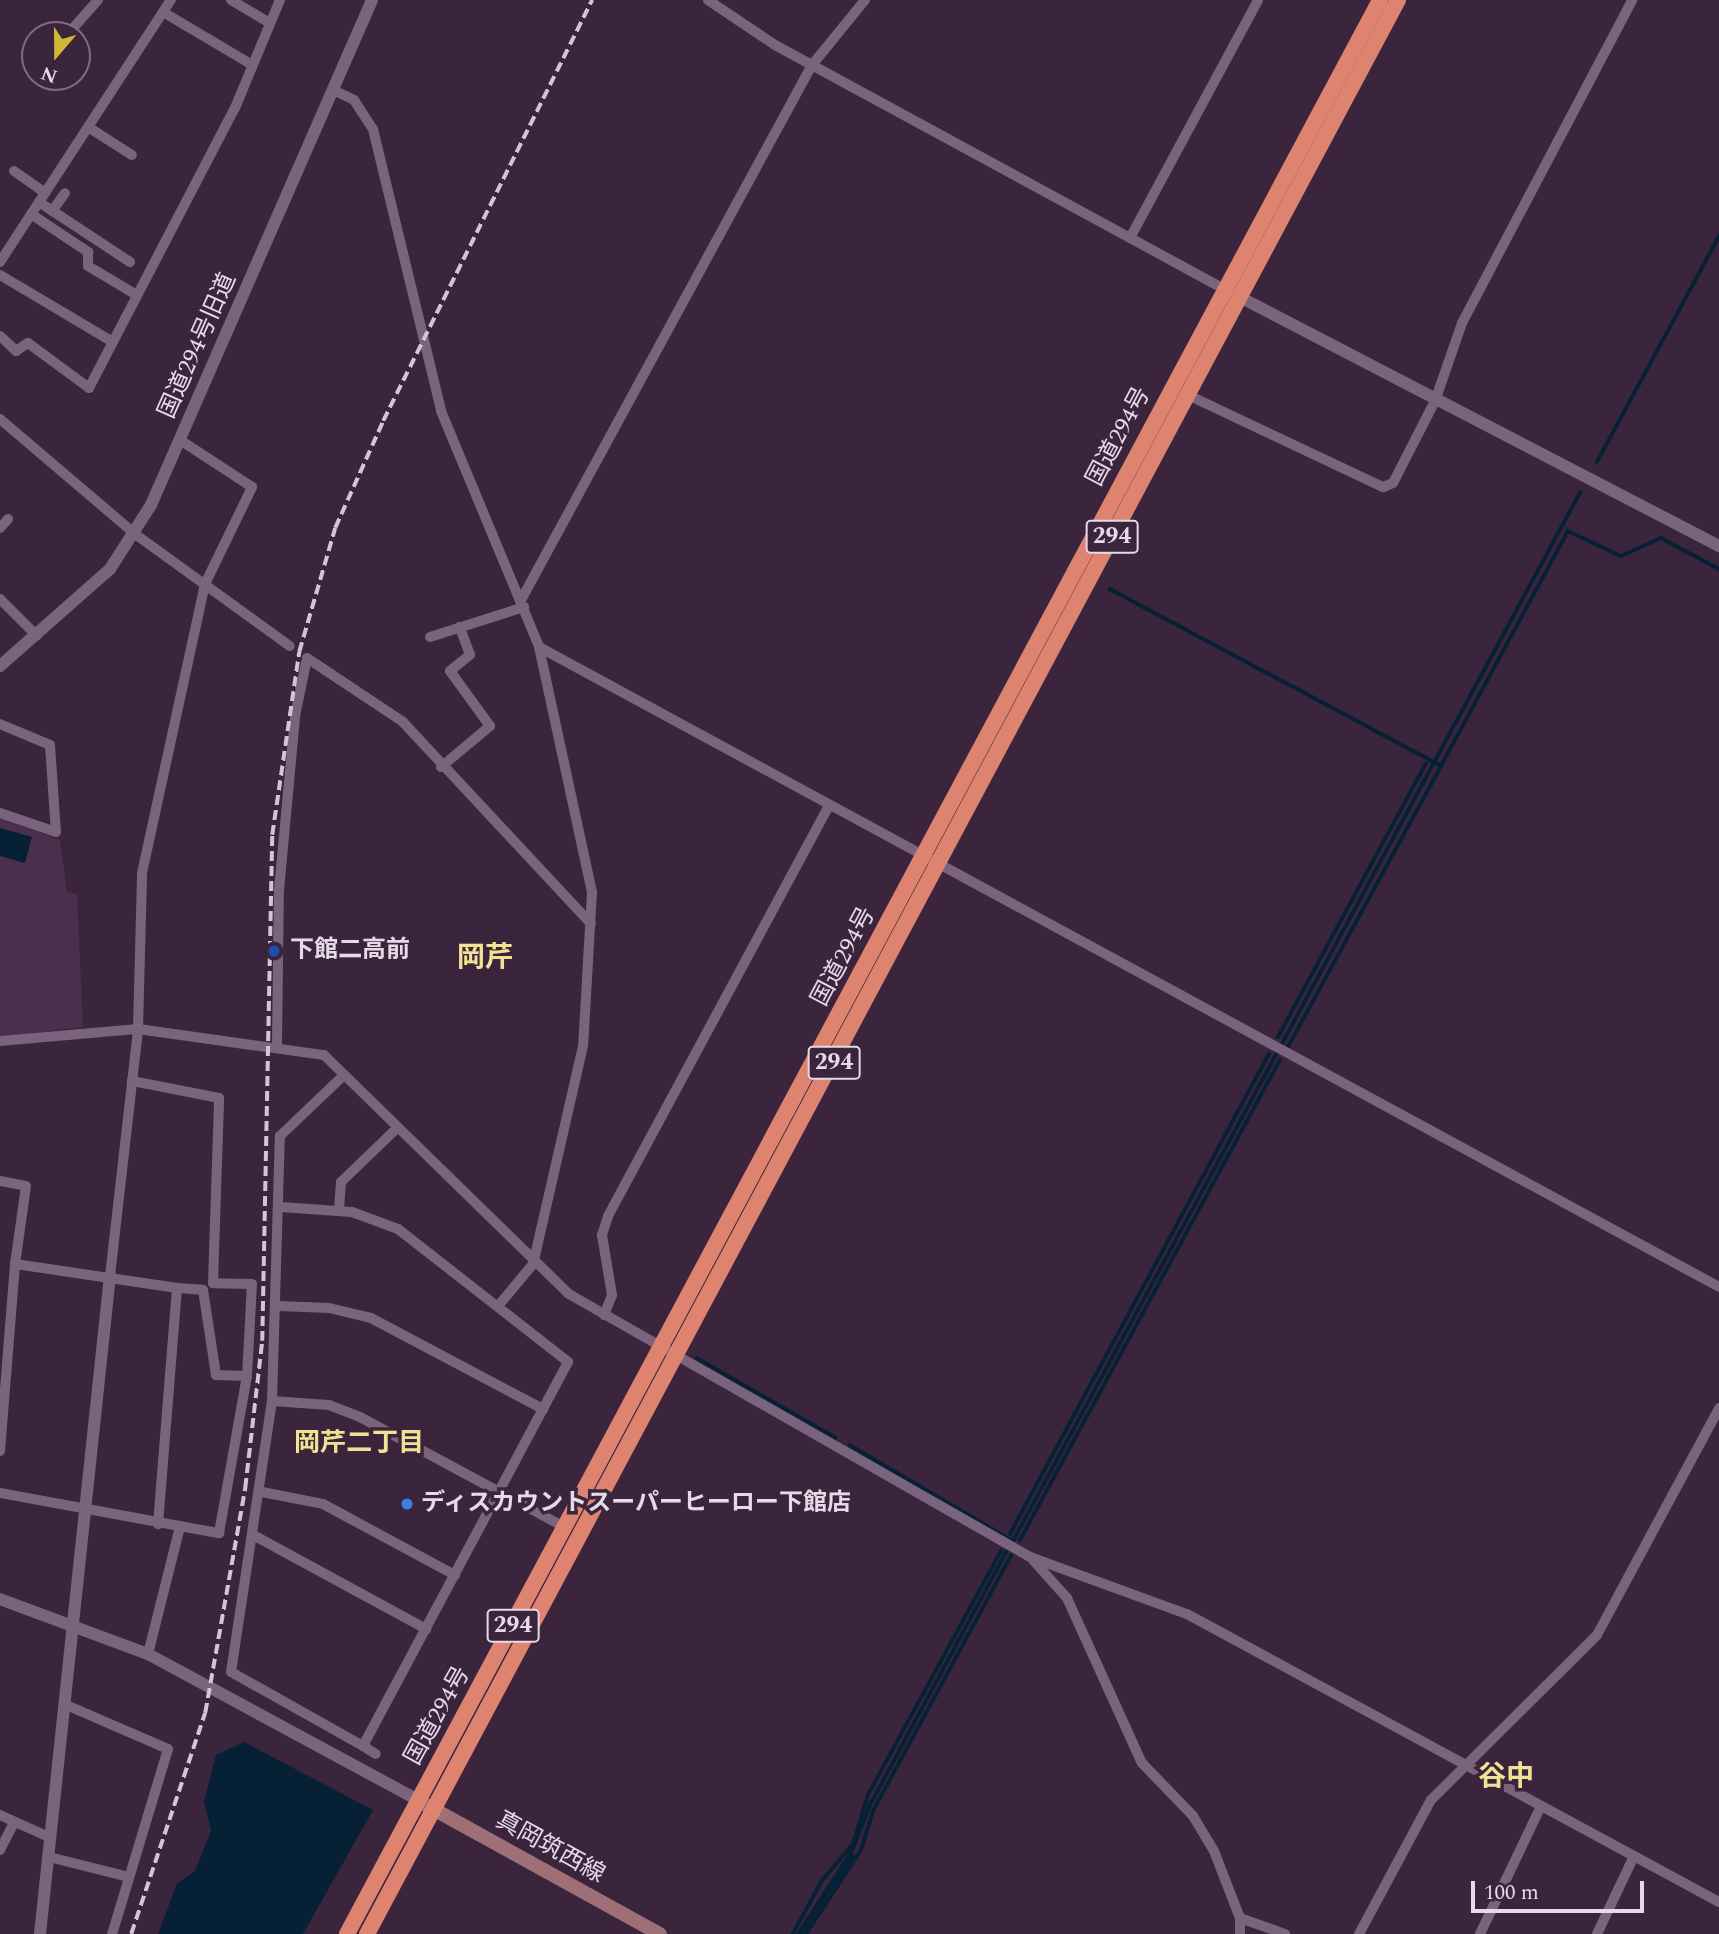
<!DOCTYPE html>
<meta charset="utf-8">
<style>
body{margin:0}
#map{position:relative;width:1719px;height:1934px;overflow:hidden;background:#3a253c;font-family:Spectral,"Noto Sans JP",serif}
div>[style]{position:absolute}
.built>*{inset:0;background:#49304c}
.water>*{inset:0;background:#062036}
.stream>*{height:3.5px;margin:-1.75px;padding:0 1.75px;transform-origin:1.75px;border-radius:1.75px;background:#062036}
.minor>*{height:10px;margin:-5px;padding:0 5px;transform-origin:5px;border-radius:5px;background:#7a637c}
.tertiary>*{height:12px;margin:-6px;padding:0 6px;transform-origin:6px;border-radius:6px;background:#7a637c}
.secondary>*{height:14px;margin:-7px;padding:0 7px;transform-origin:7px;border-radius:7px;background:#9f6f78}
.trunk>*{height:16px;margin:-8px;padding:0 8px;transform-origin:8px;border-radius:8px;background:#dd8370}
.rail>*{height:3.5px;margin-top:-1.75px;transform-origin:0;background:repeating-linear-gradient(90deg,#d3c5d4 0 10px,transparent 0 15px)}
.dots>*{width:19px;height:19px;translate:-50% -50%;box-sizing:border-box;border:4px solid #3a253c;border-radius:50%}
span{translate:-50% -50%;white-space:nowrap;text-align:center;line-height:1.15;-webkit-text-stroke:7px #3a253c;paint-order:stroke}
.shield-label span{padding:2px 5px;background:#3a253c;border:2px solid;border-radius:5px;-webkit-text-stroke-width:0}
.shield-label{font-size:23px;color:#e7dae8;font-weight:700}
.street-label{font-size:24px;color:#e7dae8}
.poi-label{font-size:24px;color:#e7dae8;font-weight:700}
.left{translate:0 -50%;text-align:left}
.neighbourhood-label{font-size:26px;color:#f2e294;font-weight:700}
.quarter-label{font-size:28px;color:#f2e294;font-weight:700}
.north{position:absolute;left:21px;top:21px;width:70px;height:70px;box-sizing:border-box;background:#3a253c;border:2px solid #7f6d81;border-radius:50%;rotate:200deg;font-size:19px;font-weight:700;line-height:28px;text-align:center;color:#e7dae8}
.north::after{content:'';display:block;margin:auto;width:24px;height:32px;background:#d0b836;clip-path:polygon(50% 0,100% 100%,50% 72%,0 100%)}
.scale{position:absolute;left:1471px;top:1881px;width:173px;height:32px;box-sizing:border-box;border:4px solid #e7dae8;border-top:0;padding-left:9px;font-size:21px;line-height:24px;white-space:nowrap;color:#e7dae8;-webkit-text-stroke:5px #3a253c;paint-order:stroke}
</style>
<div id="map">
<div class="built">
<div style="clip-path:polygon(0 818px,60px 840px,67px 892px,77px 894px,83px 1027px,0 1037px)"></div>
</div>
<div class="water">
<div style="clip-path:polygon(0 828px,32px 837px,25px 863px,0 856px)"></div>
<div style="clip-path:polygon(244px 1742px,373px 1810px,303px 1934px,158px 1934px,177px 1884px,195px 1871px,211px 1831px,204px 1801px,216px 1755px)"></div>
<div style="clip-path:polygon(849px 1852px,855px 1856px,803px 1934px,796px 1934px)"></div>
</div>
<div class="stream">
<div style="left:1597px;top:462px;width:257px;rotate:-61.6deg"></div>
<div style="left:1110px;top:589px;width:375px;rotate:28.1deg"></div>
<div style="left:1441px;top:766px;width:267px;rotate:-61.6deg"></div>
<div style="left:1568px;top:531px;width:59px;rotate:25.3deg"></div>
<div style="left:1621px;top:556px;width:44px;rotate:-24.2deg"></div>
<div style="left:1661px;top:538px;width:66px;rotate:28.1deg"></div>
<div style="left:1278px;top:1037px;width:311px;rotate:-61.6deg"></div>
<div style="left:1288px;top:1047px;width:320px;rotate:-61.4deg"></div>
<div style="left:697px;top:1358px;width:160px;rotate:29.9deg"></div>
<div style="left:850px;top:1445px;width:189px;rotate:30.5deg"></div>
<div style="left:1013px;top:1541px;width:1192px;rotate:-61.59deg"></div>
<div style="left:1010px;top:1534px;width:545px;rotate:-61.65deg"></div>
<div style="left:1020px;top:1540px;width:546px;rotate:-61.56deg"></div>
<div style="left:850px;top:1856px;width:55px;rotate:-68.6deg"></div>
<div style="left:870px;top:1805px;width:287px;rotate:-61.7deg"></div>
<div style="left:793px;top:1934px;width:59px;rotate:-61.7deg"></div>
<div style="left:821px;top:1882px;width:50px;rotate:-49.9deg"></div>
<div style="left:853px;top:1844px;width:51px;rotate:-73deg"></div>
<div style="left:868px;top:1795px;width:278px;rotate:-61.4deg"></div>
<div style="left:806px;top:1934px;width:100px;rotate:-56.8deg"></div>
<div style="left:861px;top:1850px;width:41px;rotate:-72.9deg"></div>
<div style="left:873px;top:1811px;width:290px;rotate:-61.6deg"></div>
</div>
<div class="minor">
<div style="left:231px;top:0;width:43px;rotate:30.7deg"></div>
<div style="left:708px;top:0;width:81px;rotate:33.9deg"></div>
<div style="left:775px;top:45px;width:511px;rotate:28.52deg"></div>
<div style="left:163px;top:12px;width:100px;rotate:30.7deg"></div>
<div style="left:67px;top:35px;width:47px;rotate:-48.5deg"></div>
<div style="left:333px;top:90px;width:23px;rotate:25deg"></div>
<div style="left:354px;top:100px;width:35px;rotate:57deg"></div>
<div style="left:373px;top:129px;width:290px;rotate:76.4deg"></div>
<div style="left:441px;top:411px;width:256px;rotate:67.4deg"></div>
<div style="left:539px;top:647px;width:251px;rotate:77.8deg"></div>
<div style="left:592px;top:892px;width:154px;rotate:93.3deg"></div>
<div style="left:583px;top:1046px;width:224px;rotate:102.9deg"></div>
<div style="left:533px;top:1264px;width:53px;rotate:129.7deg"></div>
<div style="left:88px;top:127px;width:52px;rotate:32.5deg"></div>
<div style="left:14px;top:171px;width:38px;rotate:35deg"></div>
<div style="left:39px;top:202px;width:109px;rotate:33.4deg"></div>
<div style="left:52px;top:211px;width:22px;rotate:-54deg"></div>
<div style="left:31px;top:214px;width:69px;rotate:33.7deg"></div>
<div style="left:88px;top:252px;width:14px;rotate:90deg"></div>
<div style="left:88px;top:266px;width:55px;rotate:30.8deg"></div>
<div style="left:1130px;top:238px;width:270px;rotate:-61.7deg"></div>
<div style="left:0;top:262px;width:313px;rotate:-56.9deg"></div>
<div style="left:0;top:275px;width:131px;rotate:30.7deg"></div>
<div style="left:0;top:336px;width:22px;rotate:43deg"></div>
<div style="left:16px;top:351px;width:14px;rotate:-34deg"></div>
<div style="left:28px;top:343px;width:76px;rotate:36.4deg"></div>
<div style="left:89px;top:388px;width:316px;rotate:-62.5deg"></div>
<div style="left:235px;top:108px;width:117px;rotate:-67.4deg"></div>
<div style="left:1188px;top:395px;width:216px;rotate:25.3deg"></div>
<div style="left:1383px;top:487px;width:11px;rotate:-22deg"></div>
<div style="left:1393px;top:483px;width:92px;rotate:-62.9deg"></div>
<div style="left:1435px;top:401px;width:83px;rotate:-70.9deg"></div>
<div style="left:1462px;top:323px;width:365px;rotate:-62.2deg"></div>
<div style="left:0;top:419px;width:177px;rotate:40.4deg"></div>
<div style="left:135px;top:534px;width:191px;rotate:35.9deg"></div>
<div style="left:0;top:528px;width:12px;rotate:-48deg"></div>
<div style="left:0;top:599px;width:52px;rotate:45deg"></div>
<div style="left:521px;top:600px;width:609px;rotate:-61.46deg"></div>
<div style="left:812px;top:65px;width:84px;rotate:-50.8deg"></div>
<div style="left:430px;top:637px;width:99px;rotate:-17.7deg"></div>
<div style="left:539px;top:647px;width:1342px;rotate:28.47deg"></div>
<div style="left:0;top:724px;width:54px;rotate:22.8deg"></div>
<div style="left:50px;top:745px;width:87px;rotate:86.1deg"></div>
<div style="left:56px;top:832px;width:59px;rotate:-161.3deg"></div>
<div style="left:441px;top:767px;width:64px;rotate:-39.9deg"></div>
<div style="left:490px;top:726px;width:68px;rotate:-126deg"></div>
<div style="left:450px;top:671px;width:26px;rotate:-39deg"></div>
<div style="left:470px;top:655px;width:30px;rotate:-110deg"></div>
<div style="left:0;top:1041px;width:139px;rotate:-5deg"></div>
<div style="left:138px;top:1029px;width:188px;rotate:8deg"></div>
<div style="left:324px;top:1055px;width:342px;rotate:44.3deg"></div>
<div style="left:569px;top:1294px;width:531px;rotate:29.7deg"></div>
<div style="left:1030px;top:1557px;width:167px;rotate:20deg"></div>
<div style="left:1187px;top:1614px;width:605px;rotate:28.43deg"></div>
<div style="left:277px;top:1044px;width:154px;rotate:-89.3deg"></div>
<div style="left:279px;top:890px;width:175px;rotate:-84.7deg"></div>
<div style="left:295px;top:716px;width:59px;rotate:-78.3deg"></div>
<div style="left:307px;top:658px;width:114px;rotate:33.6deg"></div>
<div style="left:402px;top:721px;width:277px;rotate:47deg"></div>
<div style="left:0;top:1181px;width:26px;rotate:11deg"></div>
<div style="left:26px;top:1186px;width:79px;rotate:98deg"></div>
<div style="left:15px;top:1264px;width:164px;rotate:8.4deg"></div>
<div style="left:177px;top:1288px;width:237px;rotate:94.6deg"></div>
<div style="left:281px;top:1207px;width:71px;rotate:4deg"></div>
<div style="left:352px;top:1212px;width:49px;rotate:20.3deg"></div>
<div style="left:398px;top:1229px;width:216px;rotate:38deg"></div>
<div style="left:568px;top:1362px;width:435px;rotate:118.1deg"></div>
<div style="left:363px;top:1746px;width:151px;rotate:-150.7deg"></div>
<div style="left:231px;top:1672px;width:274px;rotate:-81.4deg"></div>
<div style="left:272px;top:1401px;width:265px;rotate:-88.3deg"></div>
<div style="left:280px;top:1136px;width:86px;rotate:-43.6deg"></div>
<div style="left:339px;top:1210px;width:28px;rotate:-86deg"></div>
<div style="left:341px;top:1182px;width:75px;rotate:-43.9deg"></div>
<div style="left:110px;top:1276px;width:249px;rotate:-83.5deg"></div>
<div style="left:138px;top:1029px;width:156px;rotate:-88.5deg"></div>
<div style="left:142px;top:873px;width:296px;rotate:-77.7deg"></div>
<div style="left:205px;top:584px;width:108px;rotate:-64.1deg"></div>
<div style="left:252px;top:487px;width:86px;rotate:-146.9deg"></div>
<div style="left:177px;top:1288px;width:26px;rotate:4deg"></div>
<div style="left:203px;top:1290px;width:86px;rotate:81.3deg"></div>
<div style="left:216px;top:1375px;width:31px;rotate:2deg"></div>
<div style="left:279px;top:1306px;width:50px;rotate:2.3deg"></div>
<div style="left:329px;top:1308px;width:43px;rotate:13.4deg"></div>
<div style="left:371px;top:1318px;width:195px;rotate:27.9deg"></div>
<div style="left:604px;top:1315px;width:22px;rotate:-68deg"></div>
<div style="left:612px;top:1295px;width:61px;rotate:-99.5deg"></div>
<div style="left:602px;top:1235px;width:20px;rotate:-72deg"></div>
<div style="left:608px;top:1216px;width:464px;rotate:-61.7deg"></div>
<div style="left:272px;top:1401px;width:57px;rotate:4deg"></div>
<div style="left:329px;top:1405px;width:33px;rotate:21deg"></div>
<div style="left:360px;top:1417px;width:234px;rotate:28.3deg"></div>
<div style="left:0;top:1451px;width:188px;rotate:-85.4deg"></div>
<div style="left:262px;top:1492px;width:62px;rotate:11.1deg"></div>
<div style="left:323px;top:1504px;width:150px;rotate:28.3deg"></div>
<div style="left:0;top:1493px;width:223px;rotate:10.4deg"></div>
<div style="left:219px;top:1533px;width:159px;rotate:-79.9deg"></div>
<div style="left:247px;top:1376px;width:92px;rotate:-86.9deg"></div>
<div style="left:252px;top:1284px;width:39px;rotate:-179deg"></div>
<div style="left:213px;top:1283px;width:185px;rotate:-88.1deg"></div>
<div style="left:219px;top:1098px;width:89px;rotate:-168.9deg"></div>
<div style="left:255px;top:1536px;width:195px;rotate:28.5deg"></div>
<div style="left:1033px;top:1560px;width:51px;rotate:48.2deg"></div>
<div style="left:1067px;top:1598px;width:181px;rotate:65.6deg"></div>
<div style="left:1142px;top:1763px;width:74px;rotate:46.1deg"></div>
<div style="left:1193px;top:1816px;width:41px;rotate:59deg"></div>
<div style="left:1214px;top:1851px;width:72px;rotate:68.8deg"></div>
<div style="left:1240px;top:1918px;width:16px;rotate:90deg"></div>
<div style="left:148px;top:1654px;width:131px;rotate:-75.9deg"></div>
<div style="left:64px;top:1704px;width:113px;rotate:23.4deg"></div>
<div style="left:168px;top:1749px;width:193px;rotate:106.8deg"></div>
<div style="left:363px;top:1746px;width:15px;rotate:32deg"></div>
<div style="left:0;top:1815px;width:56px;rotate:24.3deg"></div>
<div style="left:0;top:1850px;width:31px;rotate:-63deg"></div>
<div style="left:49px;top:1857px;width:82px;rotate:14deg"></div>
<div style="left:1240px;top:1918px;width:48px;rotate:19.6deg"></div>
<div style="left:1359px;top:1934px;width:152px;rotate:-61.8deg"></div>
<div style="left:1431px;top:1800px;width:234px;rotate:-44.8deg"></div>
<div style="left:1597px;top:1635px;width:258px;rotate:-61.7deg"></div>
<div style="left:1480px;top:1934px;width:142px;rotate:-64.5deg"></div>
<div style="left:1597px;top:1934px;width:86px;rotate:-64.6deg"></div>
</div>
<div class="tertiary">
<div style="left:1234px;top:294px;width:547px;rotate:27.46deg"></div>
<div style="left:0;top:666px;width:147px;rotate:-41.4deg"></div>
<div style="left:110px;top:569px;width:76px;rotate:-57.4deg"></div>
<div style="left:151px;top:505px;width:551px;rotate:-66.36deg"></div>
<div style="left:0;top:1599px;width:158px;rotate:20.4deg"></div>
<div style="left:148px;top:1654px;width:307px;rotate:28.4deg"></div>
<div style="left:40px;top:1934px;width:662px;rotate:-83.93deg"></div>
</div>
<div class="secondary">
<div style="left:426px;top:1805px;width:267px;rotate:28.9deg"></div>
</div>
<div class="trunk">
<div style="left:347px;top:1934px;width:2193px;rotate:-61.89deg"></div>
<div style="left:367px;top:1934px;width:2192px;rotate:-61.94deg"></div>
</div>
<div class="rail">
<div style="left:131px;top:1934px;width:233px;rotate:-71.5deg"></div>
<div style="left:205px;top:1713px;width:229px;rotate:-79.9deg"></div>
<div style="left:245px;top:1488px;width:148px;rotate:-83.4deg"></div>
<div style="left:262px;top:1341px;width:506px;rotate:-88.87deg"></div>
<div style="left:272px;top:835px;width:185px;rotate:-81.6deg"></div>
<div style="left:299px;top:652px;width:129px;rotate:-73.8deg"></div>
<div style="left:335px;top:528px;width:117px;rotate:-65.8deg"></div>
<div style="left:383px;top:421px;width:470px;rotate:-63.6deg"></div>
</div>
<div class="dots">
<div style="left:274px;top:951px;background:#1a4fb4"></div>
<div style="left:407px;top:1504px;background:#3f7fe0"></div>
</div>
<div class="shield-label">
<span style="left:1112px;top:537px">294</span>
<span style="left:834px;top:1063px">294</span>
<span style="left:513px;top:1626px">294</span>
</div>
<div class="street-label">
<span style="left:198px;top:346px;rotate:-66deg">国道294号旧道</span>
<span style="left:1119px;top:437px;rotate:-62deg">国道294号</span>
<span style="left:844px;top:957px;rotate:-62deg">国道294号</span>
<span style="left:438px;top:1716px;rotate:-61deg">国道294号</span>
<span style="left:550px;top:1848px;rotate:29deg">真岡筑西線</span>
</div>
<div class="poi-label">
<span class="left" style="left:290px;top:951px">下館二高前</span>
<span class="left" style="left:421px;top:1504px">ディスカウントスーパーヒーロー下館店</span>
</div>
<div class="neighbourhood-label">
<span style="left:359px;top:1444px">岡芹二丁目</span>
</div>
<div class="quarter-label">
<span style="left:485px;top:958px">岡芹</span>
<span style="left:1506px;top:1777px">谷中</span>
</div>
<div class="north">N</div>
<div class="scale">100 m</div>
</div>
